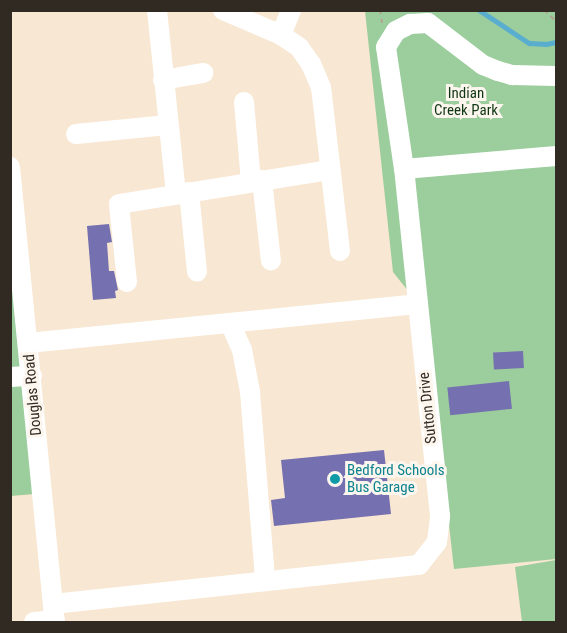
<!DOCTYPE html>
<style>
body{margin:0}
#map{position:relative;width:567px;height:633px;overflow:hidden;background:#f8e7d2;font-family:"Roboto Condensed",sans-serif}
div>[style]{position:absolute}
.green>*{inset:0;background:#9ccd9d}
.stream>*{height:4.5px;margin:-2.25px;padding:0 2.25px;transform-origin:2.25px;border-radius:2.25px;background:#59aecf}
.building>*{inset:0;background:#7570af;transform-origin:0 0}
.path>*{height:2px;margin-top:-1px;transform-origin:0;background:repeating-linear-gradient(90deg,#afa291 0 4.5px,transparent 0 9px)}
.minor>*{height:20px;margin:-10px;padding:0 10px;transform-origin:10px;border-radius:10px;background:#fff}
.dots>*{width:16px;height:16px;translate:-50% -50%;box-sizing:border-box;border:3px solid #fdf6ee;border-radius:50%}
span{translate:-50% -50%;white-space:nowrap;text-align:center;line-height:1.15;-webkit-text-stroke:6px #fdf6ee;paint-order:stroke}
.park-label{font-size:15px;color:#103714}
.street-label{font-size:15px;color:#312a22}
.culture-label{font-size:15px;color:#0d838f}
.left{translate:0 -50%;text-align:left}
.frame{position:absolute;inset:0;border:12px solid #312a22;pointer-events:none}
</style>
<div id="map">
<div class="green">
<div style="clip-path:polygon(365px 11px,556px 11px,556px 559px,454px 569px,425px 312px,393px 272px)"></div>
<div style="clip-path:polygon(10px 246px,34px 494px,11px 496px,10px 496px)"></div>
<div style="clip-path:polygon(556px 560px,556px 622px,522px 622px,515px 567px)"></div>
</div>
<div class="stream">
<div style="left:479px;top:10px;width:60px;rotate:33.4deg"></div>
<div style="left:529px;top:43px;width:17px;rotate:3deg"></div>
<div style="left:546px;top:44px;width:10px;rotate:-11deg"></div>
</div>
<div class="building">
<div style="clip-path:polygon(109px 224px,112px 242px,107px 243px,109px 271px,114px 271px,118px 290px,115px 291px,116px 298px,93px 300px,87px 226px)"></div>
<div style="left:523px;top:351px;width:17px;height:30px;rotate:87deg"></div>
<div style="left:509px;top:381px;width:28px;height:62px;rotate:84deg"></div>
<div style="clip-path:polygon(384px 450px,391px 514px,274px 526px,271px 500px,285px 498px,281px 460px)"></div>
</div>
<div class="path">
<div style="left:380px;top:10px;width:13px;rotate:81deg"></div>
<div style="left:544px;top:10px;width:16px;rotate:43deg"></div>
</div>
<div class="minor">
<div style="left:157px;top:10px;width:185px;rotate:84.1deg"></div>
<div style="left:223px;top:10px;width:63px;rotate:23.3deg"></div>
<div style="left:281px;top:35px;width:22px;rotate:34deg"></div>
<div style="left:299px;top:47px;width:21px;rotate:55deg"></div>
<div style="left:311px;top:64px;width:25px;rotate:67deg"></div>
<div style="left:321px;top:87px;width:165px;rotate:83.4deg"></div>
<div style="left:281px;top:35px;width:27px;rotate:-68deg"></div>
<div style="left:163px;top:80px;width:41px;rotate:-9.9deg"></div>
<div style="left:244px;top:102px;width:80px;rotate:85deg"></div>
<div style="left:76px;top:134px;width:92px;rotate:-5.6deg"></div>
<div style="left:10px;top:167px;width:457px;rotate:84.4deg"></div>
<div style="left:404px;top:169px;width:123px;rotate:-98.4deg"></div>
<div style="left:386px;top:47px;width:19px;rotate:-58deg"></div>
<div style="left:396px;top:31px;width:16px;rotate:-27deg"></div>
<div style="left:410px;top:24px;width:18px;rotate:-3deg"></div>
<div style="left:428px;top:23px;width:69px;rotate:37.4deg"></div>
<div style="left:483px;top:65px;width:16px;rotate:22deg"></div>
<div style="left:498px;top:71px;width:15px;rotate:16deg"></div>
<div style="left:512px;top:75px;width:44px;rotate:1.3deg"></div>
<div style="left:262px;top:180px;width:81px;rotate:83.7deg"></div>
<div style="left:189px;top:192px;width:80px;rotate:84.3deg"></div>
<div style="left:127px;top:282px;width:78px;rotate:-95.9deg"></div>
<div style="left:119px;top:204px;width:214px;rotate:-9.2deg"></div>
<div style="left:230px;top:323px;width:30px;rotate:66deg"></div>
<div style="left:242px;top:350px;width:43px;rotate:79.2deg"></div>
<div style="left:250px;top:392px;width:189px;rotate:85.4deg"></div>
<div style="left:28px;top:343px;width:391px;rotate:-5.7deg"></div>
<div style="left:10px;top:377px;width:22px;rotate:-3deg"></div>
<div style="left:53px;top:604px;width:368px;rotate:-6.1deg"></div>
<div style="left:419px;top:565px;width:29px;rotate:-52deg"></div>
<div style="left:437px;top:542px;width:26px;rotate:-83deg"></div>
<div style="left:440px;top:516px;width:349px;rotate:-95.9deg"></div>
<div style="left:404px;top:169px;width:153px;rotate:-4.9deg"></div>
<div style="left:34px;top:622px;width:21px;rotate:-5deg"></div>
</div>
<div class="dots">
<div style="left:335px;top:479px;background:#0f9aa8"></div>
</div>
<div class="park-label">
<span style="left:466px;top:102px">Indian<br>Creek Park</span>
</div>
<div class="street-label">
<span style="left:33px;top:395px;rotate:-95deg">Douglas Road</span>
<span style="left:428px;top:408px;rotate:-96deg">Sutton Drive</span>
</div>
<div class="culture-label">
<span class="left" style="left:347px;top:479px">Bedford Schools<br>Bus Garage</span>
</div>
<div class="frame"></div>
</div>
